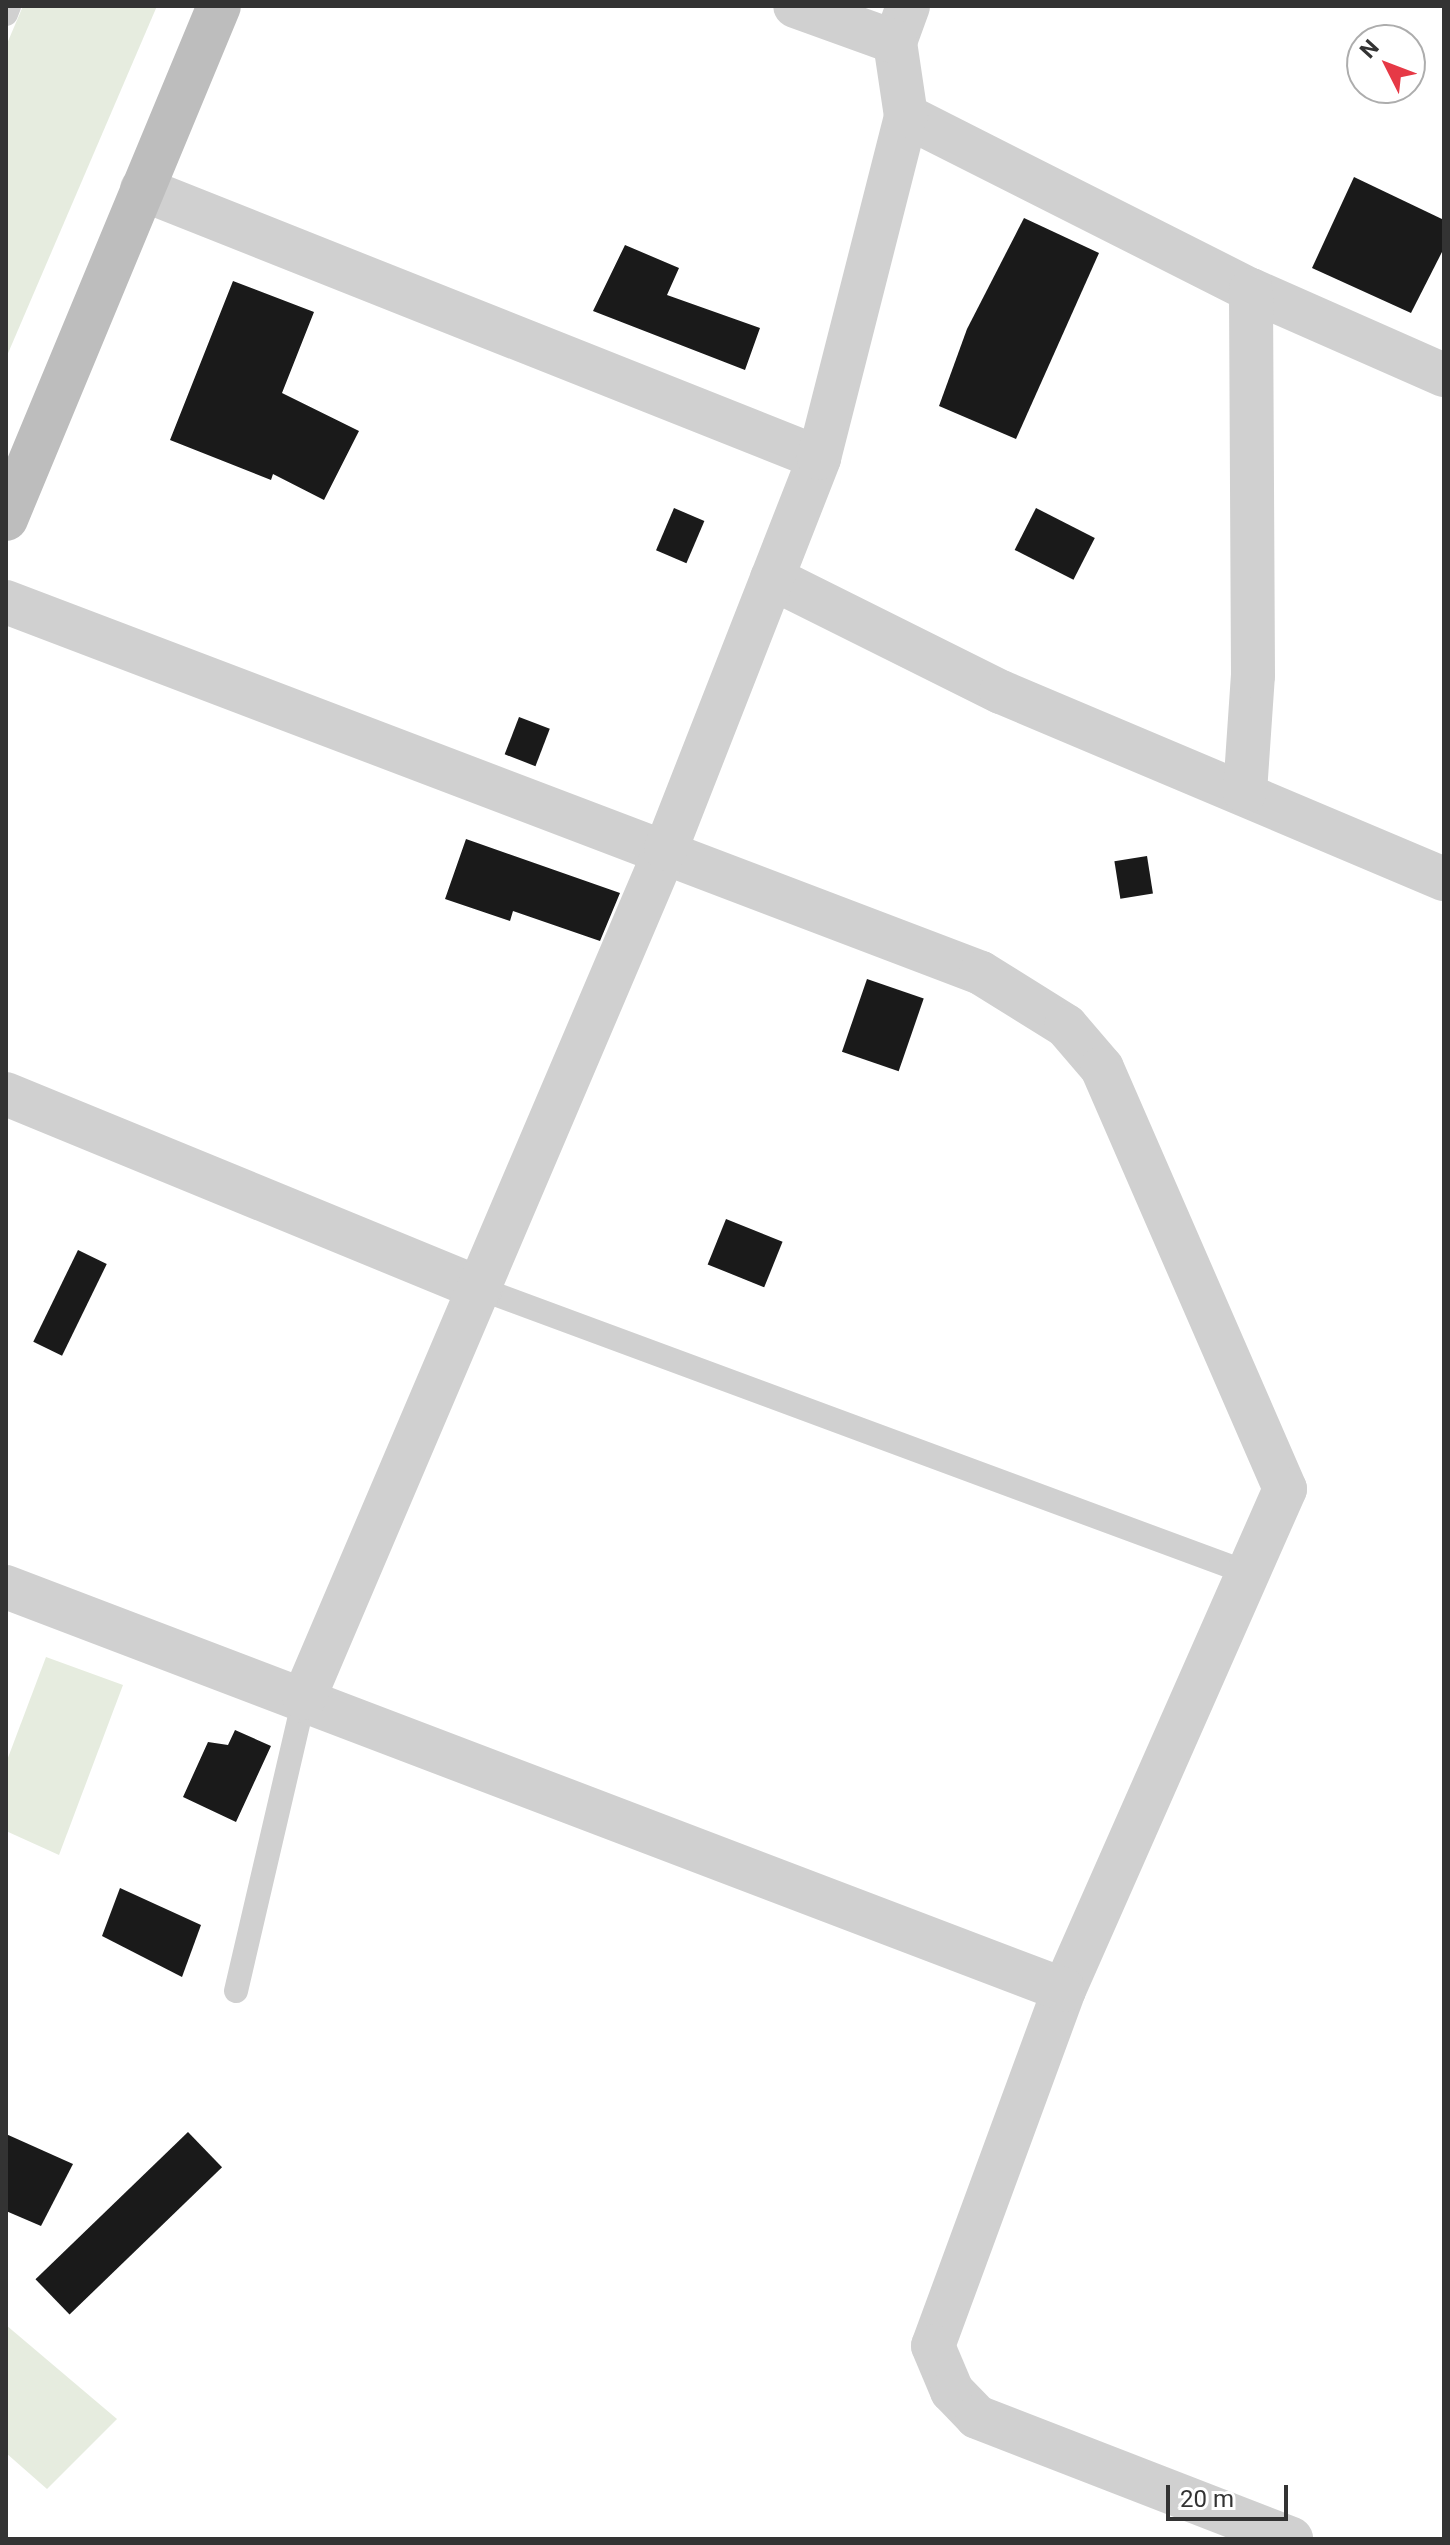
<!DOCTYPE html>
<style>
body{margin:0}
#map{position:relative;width:1450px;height:2545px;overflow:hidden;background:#fff;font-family:Roboto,sans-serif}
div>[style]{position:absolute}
.green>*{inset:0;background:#e6ecdf}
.building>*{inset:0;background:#1a1a1a;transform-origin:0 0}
.lane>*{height:24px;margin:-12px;padding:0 12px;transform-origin:12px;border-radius:12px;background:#d0d0d0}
.street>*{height:44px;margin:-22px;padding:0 22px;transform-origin:22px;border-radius:22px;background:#d0d0d0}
.secondary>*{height:44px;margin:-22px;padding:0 22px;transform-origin:22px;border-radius:22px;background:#bdbdbd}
span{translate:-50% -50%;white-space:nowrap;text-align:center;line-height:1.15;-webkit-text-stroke:8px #fff;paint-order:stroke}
.frame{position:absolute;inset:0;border:8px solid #333;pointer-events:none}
.north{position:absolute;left:1346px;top:24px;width:80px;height:80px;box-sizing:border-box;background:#fff;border:2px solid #adadad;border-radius:50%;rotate:312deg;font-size:22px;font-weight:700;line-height:32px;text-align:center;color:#333}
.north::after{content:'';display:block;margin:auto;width:28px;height:36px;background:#e63946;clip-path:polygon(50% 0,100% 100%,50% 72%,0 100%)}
.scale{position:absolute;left:1166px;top:2485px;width:122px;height:36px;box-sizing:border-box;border:4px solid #333;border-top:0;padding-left:10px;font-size:24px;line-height:28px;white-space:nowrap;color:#333;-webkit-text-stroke:6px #fff;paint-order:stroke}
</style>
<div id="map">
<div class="green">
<div style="clip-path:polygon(23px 6px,157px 6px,6px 358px,6px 46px)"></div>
<div style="clip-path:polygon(46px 1657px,123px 1685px,59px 1855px,6px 1831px,6px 1763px)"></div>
<div style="clip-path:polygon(6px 2325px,117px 2419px,47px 2489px,6px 2453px)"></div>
</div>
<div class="building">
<div style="clip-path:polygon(1354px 177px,1444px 220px,1444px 248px,1411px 313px,1312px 268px)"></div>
<div style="clip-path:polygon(1024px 218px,1099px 253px,1016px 439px,939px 406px,967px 329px)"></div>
<div style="clip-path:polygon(625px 245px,679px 268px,667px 295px,760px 328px,745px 370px,593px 311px)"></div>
<div style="clip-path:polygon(233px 281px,314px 312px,282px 393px,359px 431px,324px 500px,273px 474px,271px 480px,170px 440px)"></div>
<div style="left:674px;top:508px;width:33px;height:46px;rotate:23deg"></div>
<div style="left:1036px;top:508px;width:66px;height:47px;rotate:27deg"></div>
<div style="left:519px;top:717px;width:33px;height:40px;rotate:21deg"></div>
<div style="clip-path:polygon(466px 839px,620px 893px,600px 941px,513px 911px,510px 921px,445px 899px)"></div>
<div style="left:1147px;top:856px;width:38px;height:33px;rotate:81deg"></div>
<div style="left:867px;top:979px;width:60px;height:77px;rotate:19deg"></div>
<div style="left:726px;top:1219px;width:61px;height:49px;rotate:22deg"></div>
<div style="left:78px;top:1250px;width:32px;height:102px;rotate:26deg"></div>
<div style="clip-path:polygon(235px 1730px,271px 1746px,236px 1822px,183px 1797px,208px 1742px,228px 1745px)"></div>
<div style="clip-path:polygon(120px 1888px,201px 1925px,182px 1977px,102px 1936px)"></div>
<div style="left:188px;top:2132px;width:49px;height:212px;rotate:46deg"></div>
<div style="clip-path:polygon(6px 2134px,73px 2164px,41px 2226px,6px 2211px)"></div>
</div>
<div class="lane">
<div style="left:6px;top:14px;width:9px;rotate:-69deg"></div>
<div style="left:481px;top:1289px;width:818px;rotate:20.32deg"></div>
<div style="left:236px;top:1991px;width:301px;rotate:-76.9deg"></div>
</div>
<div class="street">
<div style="left:895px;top:42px;width:38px;rotate:-70deg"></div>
<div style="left:906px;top:116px;width:386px;rotate:26.8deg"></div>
<div style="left:1251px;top:290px;width:211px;rotate:23.8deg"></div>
<div style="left:142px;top:189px;width:728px;rotate:21.67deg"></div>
<div style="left:772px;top:578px;width:256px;rotate:26.5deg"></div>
<div style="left:1001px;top:692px;width:481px;rotate:22.9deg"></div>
<div style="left:6px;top:602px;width:1043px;rotate:20.83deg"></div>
<div style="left:981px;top:973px;width:100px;rotate:31.9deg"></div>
<div style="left:1066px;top:1026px;width:55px;rotate:49.4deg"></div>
<div style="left:1102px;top:1068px;width:459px;rotate:66.5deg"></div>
<div style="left:1285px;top:1489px;width:548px;rotate:113.8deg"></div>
<div style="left:1064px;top:1990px;width:379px;rotate:110.2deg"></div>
<div style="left:933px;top:2346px;width:49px;rotate:67.1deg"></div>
<div style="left:952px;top:2391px;width:36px;rotate:46deg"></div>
<div style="left:977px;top:2417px;width:337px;rotate:21.2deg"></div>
<div style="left:1245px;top:792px;width:116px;rotate:-86.1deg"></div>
<div style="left:1253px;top:676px;width:386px;rotate:-90.3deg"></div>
<div style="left:6px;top:1094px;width:513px;rotate:22.32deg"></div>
<div style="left:6px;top:1587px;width:1132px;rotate:20.85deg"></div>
<div style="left:304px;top:1698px;width:923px;rotate:-66.91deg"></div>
<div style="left:666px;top:849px;width:420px;rotate:-68.6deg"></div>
<div style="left:819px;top:458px;width:353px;rotate:-75.7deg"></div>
<div style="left:906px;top:116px;width:75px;rotate:-98.5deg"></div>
<div style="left:895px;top:42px;width:106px;rotate:-160.2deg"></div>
</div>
<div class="secondary">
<div style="left:6px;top:519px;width:555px;rotate:-67.45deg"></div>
</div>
<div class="frame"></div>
<div class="north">N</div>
<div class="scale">20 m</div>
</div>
